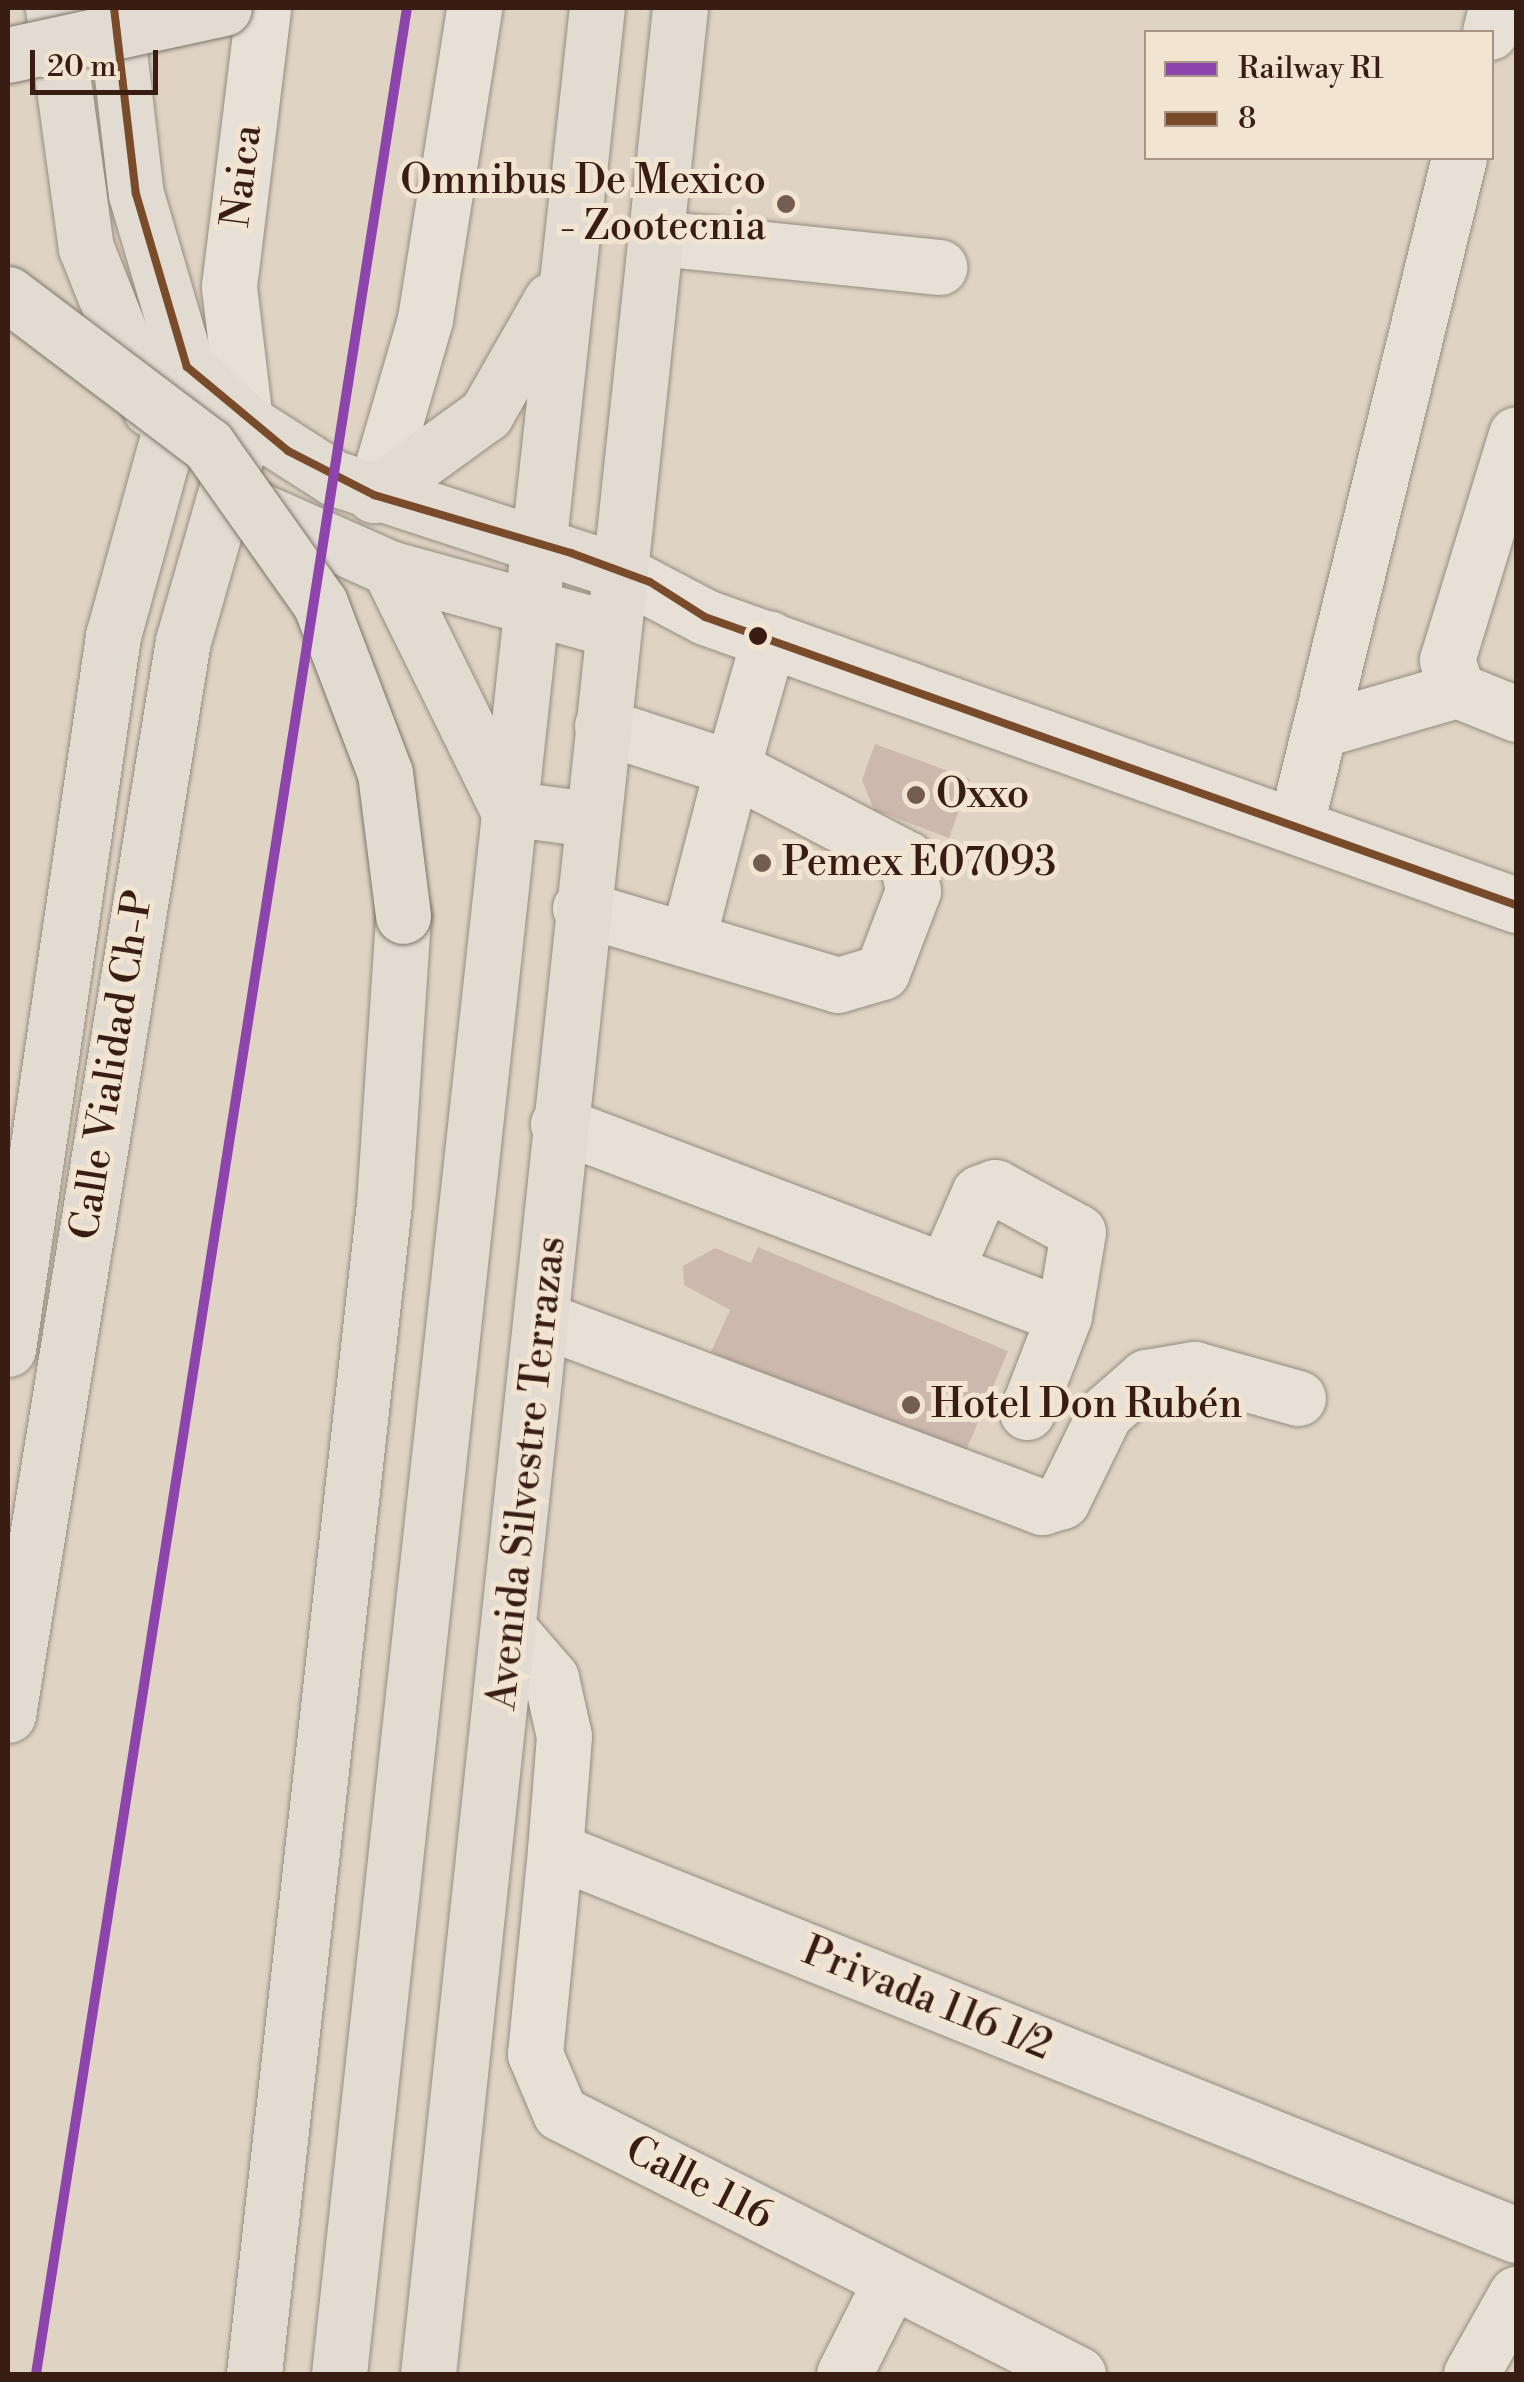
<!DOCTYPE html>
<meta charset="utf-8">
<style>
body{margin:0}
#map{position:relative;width:1524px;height:2382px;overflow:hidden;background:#dfd4c3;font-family:"Libre Bodoni",serif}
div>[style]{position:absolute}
.building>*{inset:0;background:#ccb8ac}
.roads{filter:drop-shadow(0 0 2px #958b80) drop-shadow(0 0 2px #958b80)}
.minor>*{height:55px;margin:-27.5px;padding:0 27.5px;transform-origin:27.5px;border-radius:27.5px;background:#e6e0d7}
.major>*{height:55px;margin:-27.5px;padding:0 27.5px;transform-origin:27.5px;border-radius:27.5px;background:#e1dbd1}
.highway>*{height:55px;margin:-27.5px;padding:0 27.5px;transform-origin:27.5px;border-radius:27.5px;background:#e1dbd1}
.bridges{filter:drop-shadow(0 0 2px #7d7369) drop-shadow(0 0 2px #7d7369)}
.highway-bridge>*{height:55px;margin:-27.5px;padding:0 27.5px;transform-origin:27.5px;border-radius:27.5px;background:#e1dbd1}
.bus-1>*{height:8px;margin:-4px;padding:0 4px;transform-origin:4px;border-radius:4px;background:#7a4b2a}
.rail-1>*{height:10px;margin:-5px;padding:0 5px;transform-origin:5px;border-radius:5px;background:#8e44ad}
.dots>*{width:28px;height:28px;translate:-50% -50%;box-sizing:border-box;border:5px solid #f1e4d1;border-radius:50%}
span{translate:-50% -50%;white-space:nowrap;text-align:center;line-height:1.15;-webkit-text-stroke:10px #f1e4d1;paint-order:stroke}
.street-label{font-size:40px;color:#391d13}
.poi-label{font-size:40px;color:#391d13}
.right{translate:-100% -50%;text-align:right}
.left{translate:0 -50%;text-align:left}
.frame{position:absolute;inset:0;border:10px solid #391d13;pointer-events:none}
.legend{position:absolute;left:1144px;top:30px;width:350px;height:130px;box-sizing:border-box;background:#f1e4d1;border:2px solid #a79485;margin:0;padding:12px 18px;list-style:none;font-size:30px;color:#391d13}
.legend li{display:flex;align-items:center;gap:20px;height:50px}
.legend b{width:50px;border:2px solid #a79485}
.scale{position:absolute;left:30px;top:50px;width:128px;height:45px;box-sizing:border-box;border:5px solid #391d13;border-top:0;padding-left:12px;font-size:30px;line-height:35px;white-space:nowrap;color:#391d13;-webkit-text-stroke:8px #f1e4d1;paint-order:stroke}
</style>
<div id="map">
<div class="building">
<div style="clip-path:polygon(875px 744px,970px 779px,949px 838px,874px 810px,862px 780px)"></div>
<div style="clip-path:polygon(758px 1247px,1008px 1351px,963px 1458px,711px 1352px,730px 1310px,684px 1285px,683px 1266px,715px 1248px,751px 1263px)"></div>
</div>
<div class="roads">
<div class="minor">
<div style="left:1490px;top:32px;width:25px;rotate:-76deg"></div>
<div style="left:658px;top:238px;width:283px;rotate:5.9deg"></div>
<div style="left:245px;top:421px;width:136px;rotate:-96.8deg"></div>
<div style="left:229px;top:286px;width:280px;rotate:-83deg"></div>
<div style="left:374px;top:495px;width:183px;rotate:-73.8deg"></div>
<div style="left:425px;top:319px;width:315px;rotate:-81deg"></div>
<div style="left:616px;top:570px;width:101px;rotate:27.8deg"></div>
<div style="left:705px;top:617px;width:861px;rotate:19.55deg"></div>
<div style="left:1457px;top:690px;width:32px;rotate:-108deg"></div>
<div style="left:1447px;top:660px;width:236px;rotate:-73deg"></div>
<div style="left:602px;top:726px;width:137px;rotate:17.9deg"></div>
<div style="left:732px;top:768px;width:176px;rotate:104.5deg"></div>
<div style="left:1319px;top:730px;width:144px;rotate:-16.2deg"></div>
<div style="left:1457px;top:690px;width:64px;rotate:22.1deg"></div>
<div style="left:1296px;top:824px;width:686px;rotate:-76.25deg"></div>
<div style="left:580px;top:908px;width:269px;rotate:16.6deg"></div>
<div style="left:838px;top:985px;width:46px;rotate:-16.5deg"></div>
<div style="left:882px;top:972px;width:87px;rotate:-69.1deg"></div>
<div style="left:913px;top:891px;width:33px;rotate:-101deg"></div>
<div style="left:907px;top:859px;width:197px;rotate:-152.5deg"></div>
<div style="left:732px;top:768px;width:135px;rotate:-74.1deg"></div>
<div style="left:558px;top:1124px;width:541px;rotate:20.78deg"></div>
<div style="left:945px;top:1271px;width:85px;rotate:-66.4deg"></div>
<div style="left:979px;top:1193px;width:17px;rotate:-21deg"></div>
<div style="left:995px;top:1187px;width:94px;rotate:28.5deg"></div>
<div style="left:1078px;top:1232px;width:85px;rotate:99.5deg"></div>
<div style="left:1064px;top:1316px;width:103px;rotate:111.1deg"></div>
<div style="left:546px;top:1321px;width:530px;rotate:20.56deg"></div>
<div style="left:1042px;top:1507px;width:21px;rotate:-17deg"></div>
<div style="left:1062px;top:1501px;width:98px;rotate:-64deg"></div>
<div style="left:1105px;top:1413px;width:55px;rotate:-41.3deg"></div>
<div style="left:1146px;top:1377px;width:49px;rotate:-9.5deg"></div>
<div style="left:1194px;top:1369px;width:108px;rotate:15.6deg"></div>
<div style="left:512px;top:1633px;width:60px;rotate:49.1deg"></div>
<div style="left:551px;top:1678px;width:59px;rotate:77.4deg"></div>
<div style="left:564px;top:1736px;width:114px;rotate:94.5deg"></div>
<div style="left:555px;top:1850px;width:1035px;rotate:21.83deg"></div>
<div style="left:555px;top:1850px;width:205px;rotate:95.6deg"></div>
<div style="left:535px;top:2054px;width:64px;rotate:67deg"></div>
<div style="left:560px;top:2113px;width:580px;rotate:26.74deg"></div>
<div style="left:844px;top:2374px;width:104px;rotate:-63.2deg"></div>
<div style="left:1471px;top:2374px;width:92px;rotate:-60.6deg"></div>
</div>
<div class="major">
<div style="left:8px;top:1349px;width:721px;rotate:-81.62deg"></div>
<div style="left:113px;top:636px;width:272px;rotate:-74.6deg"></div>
<div style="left:8px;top:1715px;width:1088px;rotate:-80.75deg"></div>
<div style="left:183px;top:641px;width:203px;rotate:-74deg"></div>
</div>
<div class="highway">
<div style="left:53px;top:8px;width:242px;rotate:82.2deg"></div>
<div style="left:86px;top:248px;width:173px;rotate:68.3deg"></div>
<div style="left:114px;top:8px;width:187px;rotate:83.3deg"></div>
<div style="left:136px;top:194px;width:180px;rotate:73.6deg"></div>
<div style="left:187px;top:367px;width:79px;rotate:43deg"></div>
<div style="left:245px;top:421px;width:106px;rotate:32.6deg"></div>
<div style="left:334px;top:478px;width:297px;rotate:18.1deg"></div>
<div style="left:374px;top:495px;width:138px;rotate:-35.9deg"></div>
<div style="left:486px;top:414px;width:131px;rotate:-60.3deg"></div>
<div style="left:241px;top:502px;width:162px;rotate:24deg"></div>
<div style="left:389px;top:568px;width:229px;rotate:15.4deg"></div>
<div style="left:389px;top:568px;width:267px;rotate:63.8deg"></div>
<div style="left:507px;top:808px;width:85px;rotate:7.5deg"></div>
<div style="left:254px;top:2374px;width:1177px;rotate:-83.66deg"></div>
<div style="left:384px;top:1204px;width:289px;rotate:-86.2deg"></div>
<div style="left:339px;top:2374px;width:2380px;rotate:-83.78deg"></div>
<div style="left:428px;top:2374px;width:2379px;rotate:-83.92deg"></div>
</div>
</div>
<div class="bridges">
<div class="highway-bridge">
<div style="left:8px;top:55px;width:221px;rotate:-12.3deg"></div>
<div style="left:8px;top:294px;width:251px;rotate:37.1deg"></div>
<div style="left:208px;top:445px;width:194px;rotate:54.7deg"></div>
<div style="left:320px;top:603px;width:182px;rotate:69.1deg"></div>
<div style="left:385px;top:773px;width:144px;rotate:82.8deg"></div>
</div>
</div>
<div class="bus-1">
<div style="left:114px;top:8px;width:187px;rotate:83.3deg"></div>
<div style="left:136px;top:194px;width:180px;rotate:73.6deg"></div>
<div style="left:187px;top:367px;width:131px;rotate:39.7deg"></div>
<div style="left:288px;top:451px;width:97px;rotate:27.1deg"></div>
<div style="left:374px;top:495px;width:205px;rotate:16.4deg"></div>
<div style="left:571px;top:553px;width:84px;rotate:20.2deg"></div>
<div style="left:650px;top:582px;width:65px;rotate:32.5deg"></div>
<div style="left:705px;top:617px;width:861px;rotate:19.55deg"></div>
</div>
<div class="rail-1">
<div style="left:36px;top:2374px;width:2395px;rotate:-81.09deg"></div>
</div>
<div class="dots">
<div style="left:786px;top:204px;background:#735d51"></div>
<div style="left:758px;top:636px;background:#391d13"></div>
<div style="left:916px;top:795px;background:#735d51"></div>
<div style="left:762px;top:863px;background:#735d51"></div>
<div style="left:911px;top:1405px;background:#735d51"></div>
</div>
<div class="street-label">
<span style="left:242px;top:176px;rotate:-83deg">Naica</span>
<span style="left:112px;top:1065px;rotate:-81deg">Calle Vialidad Ch-P</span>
<span style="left:527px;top:1473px;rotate:-84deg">Avenida Silvestre Terrazas</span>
<span style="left:927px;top:1999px;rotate:22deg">Privada 116 1/2</span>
<span style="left:699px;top:2183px;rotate:27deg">Calle 116</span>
</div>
<div class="poi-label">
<span class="right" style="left:766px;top:204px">Omnibus De Mexico<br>- Zootecnia</span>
<span class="left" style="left:936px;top:795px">Oxxo</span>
<span class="left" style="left:782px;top:863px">Pemex E07093</span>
<span class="left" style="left:931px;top:1405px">Hotel Don Rubén</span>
</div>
<div class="frame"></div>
<ul class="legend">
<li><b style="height:12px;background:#8e44ad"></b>Railway R1</li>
<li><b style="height:12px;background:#7a4b2a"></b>8</li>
</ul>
<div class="scale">20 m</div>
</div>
